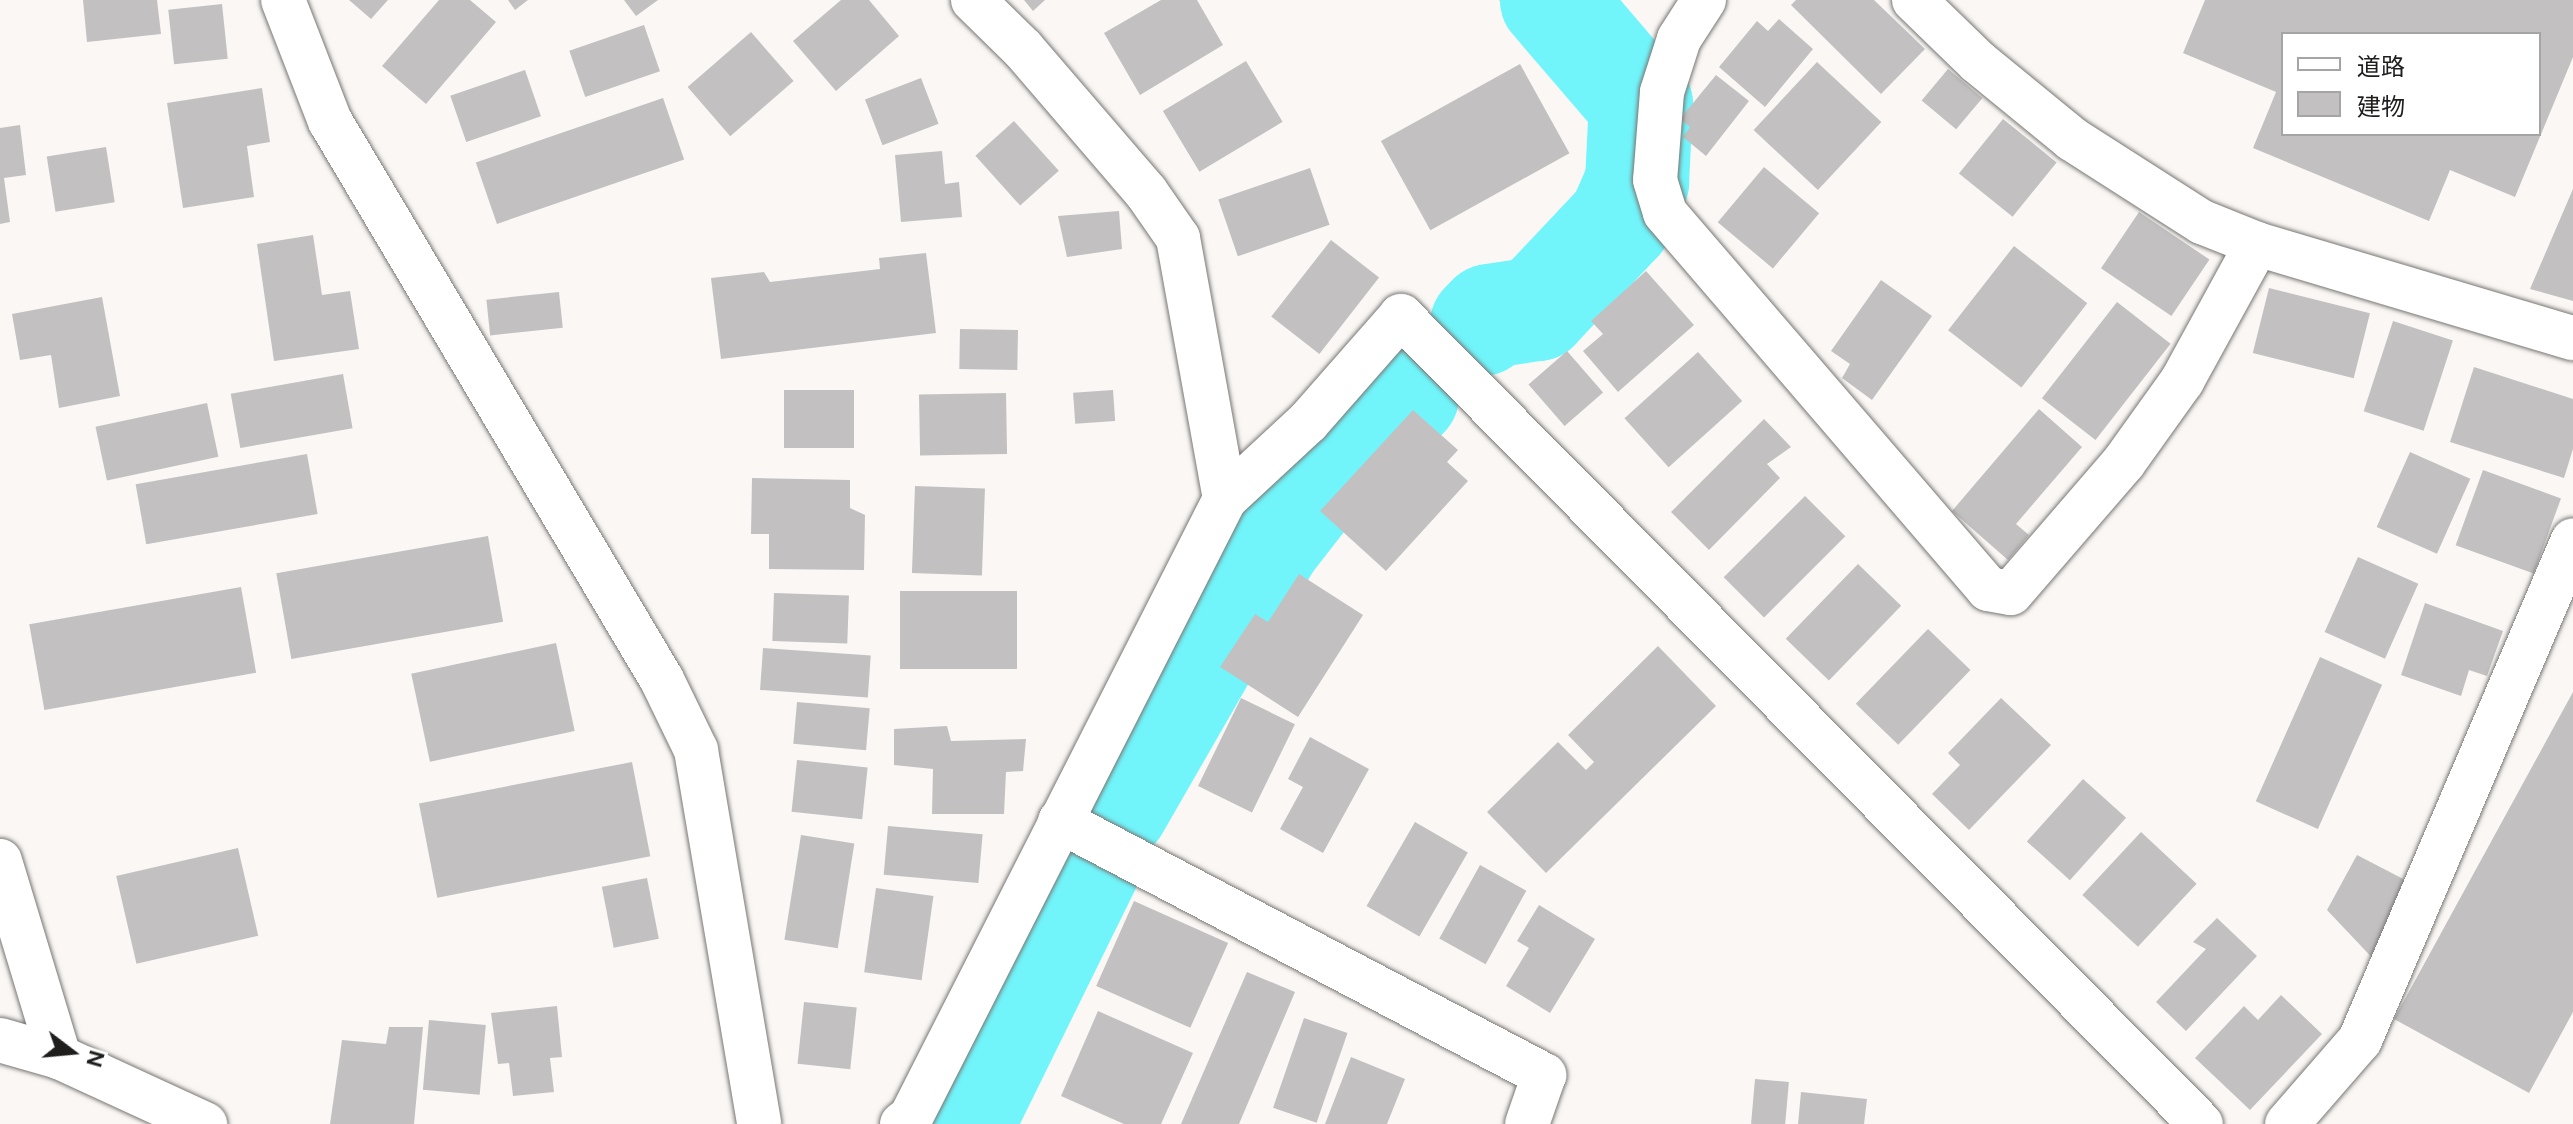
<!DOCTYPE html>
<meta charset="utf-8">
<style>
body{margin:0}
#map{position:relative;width:2573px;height:1124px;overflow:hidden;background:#faf7f5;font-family:"DM Sans","Noto Sans JP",sans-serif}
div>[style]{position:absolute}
.forest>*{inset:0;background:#b0d987}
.river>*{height:104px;margin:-52px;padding:0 52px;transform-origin:52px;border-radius:52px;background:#71f5fb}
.building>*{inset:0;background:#c3c0c2;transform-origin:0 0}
.roads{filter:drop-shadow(0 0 2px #787673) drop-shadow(0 0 2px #787673)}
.street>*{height:44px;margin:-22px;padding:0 22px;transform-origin:22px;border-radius:22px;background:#fff}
.secondary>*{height:44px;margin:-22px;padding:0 22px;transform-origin:22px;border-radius:22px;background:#fff}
span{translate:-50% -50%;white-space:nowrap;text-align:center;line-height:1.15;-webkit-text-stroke:7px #fff;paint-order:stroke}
.legend{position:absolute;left:2281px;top:32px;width:260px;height:104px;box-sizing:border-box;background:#fff;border:2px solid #a5a5a5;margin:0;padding:10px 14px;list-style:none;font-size:24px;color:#1f1e1d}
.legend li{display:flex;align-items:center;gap:16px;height:40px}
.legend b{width:40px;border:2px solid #a5a5a5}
.north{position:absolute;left:32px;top:1012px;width:80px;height:80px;-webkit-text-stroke:6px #fff;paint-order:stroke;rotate:106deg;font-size:22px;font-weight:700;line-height:32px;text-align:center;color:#1f1e1d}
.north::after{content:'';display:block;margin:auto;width:28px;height:36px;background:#1f1e1d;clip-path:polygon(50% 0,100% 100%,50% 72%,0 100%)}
</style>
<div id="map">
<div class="forest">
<div style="clip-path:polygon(1499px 0,1588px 0,1610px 70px,1582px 103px)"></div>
</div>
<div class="river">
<div style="left:1482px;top:324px;width:11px;rotate:-45deg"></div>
<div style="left:1490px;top:316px;width:48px;rotate:-8.5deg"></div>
<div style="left:1537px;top:309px;width:121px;rotate:-46.7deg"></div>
<div style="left:1620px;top:221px;width:43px;rotate:-66.4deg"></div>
<div style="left:1637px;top:182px;width:78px;rotate:-87.1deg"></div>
<div style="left:1641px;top:104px;width:137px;rotate:-130.6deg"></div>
<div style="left:1117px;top:808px;width:303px;rotate:-60.1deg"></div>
<div style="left:1268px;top:545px;width:73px;rotate:-52.2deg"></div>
<div style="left:1313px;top:487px;width:131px;rotate:-44.1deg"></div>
<div style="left:962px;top:1124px;width:285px;rotate:-63.8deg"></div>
</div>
<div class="building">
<div style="clip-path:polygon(83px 0,157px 0,161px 34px,87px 42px)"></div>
<div style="clip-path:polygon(349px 0,388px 0,371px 19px)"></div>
<div style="clip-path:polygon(439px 0,470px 0,496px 22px,426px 104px,382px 66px)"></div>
<div style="clip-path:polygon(508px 0,528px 0,515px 10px)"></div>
<div style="clip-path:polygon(624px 0,658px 0,636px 16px)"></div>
<div style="clip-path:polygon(841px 0,869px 0,899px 36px,836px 91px,793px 41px)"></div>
<div style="clip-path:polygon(1024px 0,1045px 0,1033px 11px)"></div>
<div style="clip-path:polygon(1161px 0,1197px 0,1223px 45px,1140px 95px,1104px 33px)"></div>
<div style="clip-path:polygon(1796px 0,1874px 0,1925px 49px,1881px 94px,1791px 5px)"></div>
<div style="clip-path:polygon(evenodd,2205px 0,2573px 0,2573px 57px,2515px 197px,2450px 170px,2429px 221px,2253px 148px,2276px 92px,2183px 53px,2205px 0,2283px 34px,2539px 34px,2539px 134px,2283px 134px,2283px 34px)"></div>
<div style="left:222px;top:4px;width:55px;height:54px;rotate:84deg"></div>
<div style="clip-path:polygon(1779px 19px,1813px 49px,1765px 107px,1719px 67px,1757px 21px,1768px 31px)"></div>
<div style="left:644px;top:25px;width:49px;height:79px;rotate:71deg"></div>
<div style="left:751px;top:32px;width:65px;height:84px;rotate:49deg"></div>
<div style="left:1246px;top:61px;width:71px;height:97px;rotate:59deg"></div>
<div style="left:1817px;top:62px;width:88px;height:93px;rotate:43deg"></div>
<div style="left:1520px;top:64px;width:102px;height:159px;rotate:61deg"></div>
<div style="left:1948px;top:69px;width:45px;height:41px;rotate:40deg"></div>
<div style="left:525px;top:70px;width:49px;height:79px;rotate:71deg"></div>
<div style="clip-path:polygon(1716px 75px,1749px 101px,1706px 156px,1683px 137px,1690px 127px,1680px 119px)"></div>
<div style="left:921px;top:78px;width:49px;height:60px;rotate:69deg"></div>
<div style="clip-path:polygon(262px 88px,270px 142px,247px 146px,254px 197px,183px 208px,167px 103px)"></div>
<div style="left:663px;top:98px;width:65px;height:198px;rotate:71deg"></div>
<div style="left:2003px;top:119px;width:69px;height:70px;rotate:39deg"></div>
<div style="left:1014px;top:121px;width:67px;height:52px;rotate:48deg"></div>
<div style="clip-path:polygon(20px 125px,26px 175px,4px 178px,10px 222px,0 224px,0 128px)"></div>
<div style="left:106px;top:147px;width:56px;height:60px;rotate:81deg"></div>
<div style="clip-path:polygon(942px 151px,945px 184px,959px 182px,962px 217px,901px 222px,895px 155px)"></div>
<div style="left:1764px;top:167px;width:72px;height:72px;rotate:40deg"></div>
<div style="left:1310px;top:168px;width:60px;height:97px;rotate:71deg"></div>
<div style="clip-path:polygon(2573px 189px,2573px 301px,2530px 289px)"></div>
<div style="clip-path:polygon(1119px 211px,1122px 249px,1067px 257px,1058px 216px)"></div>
<div style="left:2139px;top:212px;width:85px;height:68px;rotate:34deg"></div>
<div style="clip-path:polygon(313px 235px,322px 295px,350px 291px,359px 349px,274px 361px,257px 244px)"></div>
<div style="left:1331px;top:240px;width:61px;height:97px;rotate:38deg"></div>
<div style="left:2014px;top:246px;width:93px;height:107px;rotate:38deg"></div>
<div style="clip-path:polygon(926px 253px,936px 333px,721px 359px,711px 278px,764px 272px,770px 282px,880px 269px,879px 258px)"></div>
<div style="clip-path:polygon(1646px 271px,1694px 325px,1618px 392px,1583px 351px,1603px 334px,1591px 321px)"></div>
<div style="clip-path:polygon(1881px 280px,1932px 316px,1872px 400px,1842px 378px,1850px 364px,1831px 351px)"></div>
<div style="left:2269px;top:288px;width:104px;height:67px;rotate:14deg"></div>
<div style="left:559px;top:292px;width:36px;height:73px;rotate:84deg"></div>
<div style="clip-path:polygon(102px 297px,120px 396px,59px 408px,51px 355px,20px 360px,12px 314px)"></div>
<div style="left:2117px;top:302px;width:68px;height:122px;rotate:38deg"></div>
<div style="left:2393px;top:321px;width:63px;height:95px;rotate:18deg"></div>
<div style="left:960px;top:329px;width:58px;height:40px;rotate:1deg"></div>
<div style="left:1567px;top:351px;width:55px;height:51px;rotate:49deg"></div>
<div style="left:1698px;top:352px;width:66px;height:99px;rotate:48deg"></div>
<div style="clip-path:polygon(2474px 367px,2573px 399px,2573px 449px,2564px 478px,2450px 442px)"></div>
<div style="left:343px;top:374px;width:55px;height:114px;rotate:80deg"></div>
<div style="left:854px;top:390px;width:58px;height:70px;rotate:90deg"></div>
<div style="left:1113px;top:390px;width:31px;height:40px;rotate:86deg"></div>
<div style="left:1006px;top:393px;width:61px;height:87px;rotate:89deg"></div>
<div style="left:207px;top:403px;width:55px;height:114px;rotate:78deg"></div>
<div style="clip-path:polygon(2039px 409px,2082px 447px,2016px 524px,2029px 535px,2008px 560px,1952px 511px)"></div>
<div style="clip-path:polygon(1413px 410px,1458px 450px,1447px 462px,1468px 481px,1386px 571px,1320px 511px)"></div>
<div style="clip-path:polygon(1764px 419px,1791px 447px,1767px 464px,1780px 478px,1709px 550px,1671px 512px)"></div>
<div style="left:2410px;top:452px;width:66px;height:82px;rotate:24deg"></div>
<div style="left:307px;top:454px;width:61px;height:174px;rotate:80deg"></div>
<div style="left:2483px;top:470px;width:83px;height:80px;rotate:20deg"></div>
<div style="clip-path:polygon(752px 478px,850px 480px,850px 508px,865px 515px,864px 570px,769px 569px,769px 534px,751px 534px)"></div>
<div style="left:915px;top:486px;width:70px;height:87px;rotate:2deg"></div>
<div style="left:1805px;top:496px;width:57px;height:115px;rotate:45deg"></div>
<div style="left:488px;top:536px;width:87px;height:215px;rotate:80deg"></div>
<div style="left:2358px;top:557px;width:66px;height:82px;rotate:24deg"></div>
<div style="left:1858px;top:564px;width:60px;height:104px;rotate:44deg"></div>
<div style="clip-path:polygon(1299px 574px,1363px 615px,1298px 717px,1220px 667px,1255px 614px,1268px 622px)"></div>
<div style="left:241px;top:587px;width:87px;height:215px;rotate:80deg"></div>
<div style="left:900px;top:591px;width:117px;height:78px"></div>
<div style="left:774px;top:593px;width:75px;height:48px;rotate:2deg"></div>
<div style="clip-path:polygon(2425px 603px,2503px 631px,2487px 676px,2469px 670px,2461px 696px,2401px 675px)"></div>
<div style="left:1928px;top:629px;width:59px;height:104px;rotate:44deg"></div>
<div style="left:556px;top:643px;width:90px;height:148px;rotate:78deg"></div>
<div style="clip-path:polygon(1658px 646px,1716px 706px,1546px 873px,1487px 812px,1558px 742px,1586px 770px,1594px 762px,1568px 735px)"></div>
<div style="left:763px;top:648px;width:108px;height:42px;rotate:4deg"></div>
<div style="left:2320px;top:657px;width:68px;height:158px;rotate:24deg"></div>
<div style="clip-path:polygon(2573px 692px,2573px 1012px,2529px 1093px,2394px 1019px)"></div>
<div style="left:1241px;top:698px;width:60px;height:98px;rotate:26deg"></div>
<div style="clip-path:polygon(2001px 698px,2051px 745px,1969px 830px,1932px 794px,1960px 765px,1948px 753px)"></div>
<div style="left:797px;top:702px;width:73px;height:42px;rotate:5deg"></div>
<div style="clip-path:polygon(947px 726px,951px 741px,1026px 739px,1023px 771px,1006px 772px,1004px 814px,932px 814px,933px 769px,894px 765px,894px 729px)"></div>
<div style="clip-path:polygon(1310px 737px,1369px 769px,1323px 853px,1280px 829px,1303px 787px,1288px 779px)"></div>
<div style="left:797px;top:760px;width:71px;height:52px;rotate:6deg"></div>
<div style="left:632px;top:762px;width:96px;height:217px;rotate:79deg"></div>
<div style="left:2083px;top:779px;width:58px;height:84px;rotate:42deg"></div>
<div style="left:1415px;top:822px;width:61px;height:97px;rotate:30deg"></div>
<div style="left:888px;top:826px;width:95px;height:49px;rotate:5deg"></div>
<div style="left:2141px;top:832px;width:76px;height:86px;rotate:43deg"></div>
<div style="left:801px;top:835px;width:54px;height:106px;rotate:9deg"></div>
<div style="left:238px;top:848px;width:90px;height:125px;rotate:77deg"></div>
<div style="clip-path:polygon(2357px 855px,2411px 883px,2378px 964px,2327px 910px)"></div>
<div style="left:1480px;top:865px;width:53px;height:84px;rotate:29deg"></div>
<div style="left:647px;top:878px;width:62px;height:46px;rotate:79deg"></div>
<div style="left:876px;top:888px;width:58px;height:85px;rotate:8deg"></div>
<div style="left:1134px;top:901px;width:103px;height:93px;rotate:24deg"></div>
<div style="clip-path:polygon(1539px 905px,1595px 939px,1550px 1013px,1506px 986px,1529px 948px,1517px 941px)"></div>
<div style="clip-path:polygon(2217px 918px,2257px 956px,2186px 1031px,2156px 1002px,2206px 949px,2193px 942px)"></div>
<div style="clip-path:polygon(1247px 972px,1295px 992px,1239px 1124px,1181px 1124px)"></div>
<div style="clip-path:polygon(2281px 995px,2322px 1034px,2250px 1110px,2195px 1058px,2244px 1006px,2258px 1020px)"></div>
<div style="left:804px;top:1002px;width:53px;height:62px;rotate:6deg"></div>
<div style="clip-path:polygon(557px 1006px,562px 1057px,550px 1058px,554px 1092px,513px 1096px,509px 1063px,498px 1064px,491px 1013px)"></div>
<div style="clip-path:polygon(1098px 1011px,1193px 1053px,1161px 1124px,1124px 1124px,1061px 1096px)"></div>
<div style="left:1304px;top:1018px;width:46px;height:95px;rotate:19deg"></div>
<div style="left:429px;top:1020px;width:57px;height:70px;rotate:5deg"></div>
<div style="clip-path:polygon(389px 1027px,423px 1027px,414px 1124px,330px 1124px,342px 1040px,386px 1044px)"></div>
<div style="clip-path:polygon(1351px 1057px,1405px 1079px,1387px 1124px,1325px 1124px)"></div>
<div style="left:1755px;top:1079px;width:34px;height:45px;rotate:5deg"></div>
<div style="clip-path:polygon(1801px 1092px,1867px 1099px,1864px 1124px,1798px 1124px)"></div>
</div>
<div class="roads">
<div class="street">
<div style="left:283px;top:0;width:130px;rotate:68.8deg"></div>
<div style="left:330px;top:121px;width:650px;rotate:59.29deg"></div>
<div style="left:662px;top:680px;width:78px;rotate:64.1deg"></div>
<div style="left:696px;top:750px;width:379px;rotate:80.4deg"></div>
<div style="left:973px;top:0;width:70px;rotate:44.4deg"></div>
<div style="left:1023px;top:49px;width:189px;rotate:49.3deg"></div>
<div style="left:1146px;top:192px;width:56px;rotate:55.2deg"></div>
<div style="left:1178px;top:238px;width:265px;rotate:79.8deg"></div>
<div style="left:1704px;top:0;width:46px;rotate:122.7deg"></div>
<div style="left:1679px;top:39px;width:56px;rotate:107.8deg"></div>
<div style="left:1662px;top:92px;width:88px;rotate:94.5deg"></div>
<div style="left:1655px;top:180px;width:34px;rotate:73deg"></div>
<div style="left:1665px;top:213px;width:496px;rotate:49.3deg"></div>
<div style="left:1988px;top:589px;width:23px;rotate:10deg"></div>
<div style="left:2011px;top:593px;width:173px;rotate:-49.2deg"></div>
<div style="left:2124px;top:462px;width:100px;rotate:-54.4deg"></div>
<div style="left:2182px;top:381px;width:156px;rotate:-61.3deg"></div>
<div style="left:1914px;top:0;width:89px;rotate:44.1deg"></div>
<div style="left:1978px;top:62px;width:122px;rotate:39.3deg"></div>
<div style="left:2072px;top:139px;width:154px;rotate:32.6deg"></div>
<div style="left:2202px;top:222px;width:59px;rotate:21.8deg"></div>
<div style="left:2257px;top:244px;width:330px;rotate:16.6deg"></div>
<div style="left:1060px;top:821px;width:547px;rotate:27.69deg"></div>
<div style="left:1544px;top:1075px;width:52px;rotate:109.1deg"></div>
<div style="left:902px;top:1124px;width:11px;rotate:-38deg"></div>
<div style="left:911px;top:1117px;width:693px;rotate:-63.07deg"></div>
<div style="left:1225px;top:499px;width:113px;rotate:-42.9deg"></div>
<div style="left:1308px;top:422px;width:141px;rotate:-48.7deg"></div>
<div style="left:1401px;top:316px;width:1137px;rotate:45.29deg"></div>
<div style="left:2287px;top:1124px;width:111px;rotate:-49deg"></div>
<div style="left:2360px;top:1040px;width:543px;rotate:-66.93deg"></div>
</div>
<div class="secondary">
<div style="left:0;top:861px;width:205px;rotate:73.2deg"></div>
<div style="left:0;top:1040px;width:61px;rotate:16.1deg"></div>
<div style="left:59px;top:1057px;width:161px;rotate:24.7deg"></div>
</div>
</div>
<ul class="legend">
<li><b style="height:10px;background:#fff"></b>道路</li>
<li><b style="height:22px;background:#c3c0c2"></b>建物</li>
</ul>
<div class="north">N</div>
</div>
